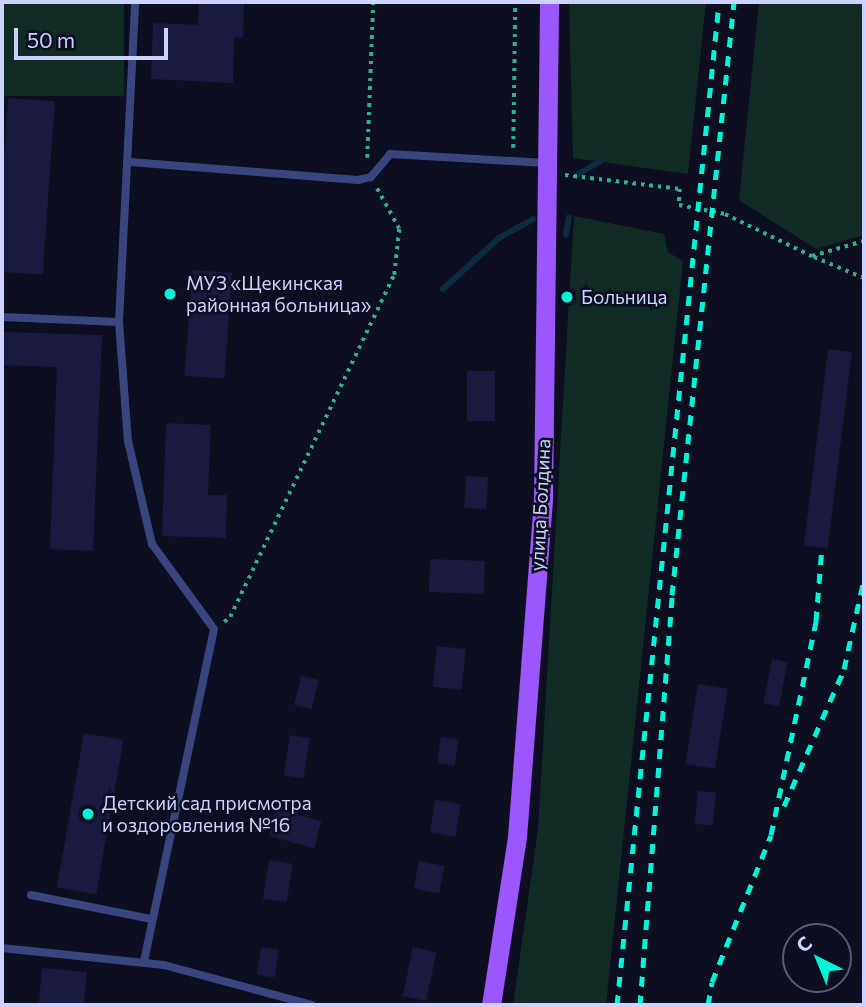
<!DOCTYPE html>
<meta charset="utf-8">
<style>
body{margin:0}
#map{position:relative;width:866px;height:1007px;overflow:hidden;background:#0d0e20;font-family:Commissioner,sans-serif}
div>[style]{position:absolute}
.green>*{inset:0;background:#102a24;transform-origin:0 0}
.stream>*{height:6px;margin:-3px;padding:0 3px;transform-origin:3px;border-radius:3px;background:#0c2a40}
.building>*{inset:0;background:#1a1a41;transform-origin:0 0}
.path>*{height:3.5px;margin-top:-1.75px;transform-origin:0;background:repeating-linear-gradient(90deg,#30b08d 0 3.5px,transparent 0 8.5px)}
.service>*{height:8px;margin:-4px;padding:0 4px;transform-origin:4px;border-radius:4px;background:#39457e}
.primary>*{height:19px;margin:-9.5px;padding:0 9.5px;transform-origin:9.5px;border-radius:9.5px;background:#9b56fc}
.rail>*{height:5px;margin-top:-2.5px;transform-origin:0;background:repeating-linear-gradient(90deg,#04f3d9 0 10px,transparent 0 19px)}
.dots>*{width:19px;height:19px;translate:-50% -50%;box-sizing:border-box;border:4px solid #0d0e20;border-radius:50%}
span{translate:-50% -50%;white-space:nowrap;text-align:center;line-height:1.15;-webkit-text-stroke:5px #0d0e20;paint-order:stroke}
.poi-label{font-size:19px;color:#cdd2fe}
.left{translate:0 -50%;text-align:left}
.street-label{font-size:19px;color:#cdd2fe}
.frame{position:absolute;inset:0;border:4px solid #cdd2fe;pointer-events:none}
.north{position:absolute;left:782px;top:923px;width:70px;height:70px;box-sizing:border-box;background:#0d0e20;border:2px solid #5a5c79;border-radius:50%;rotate:317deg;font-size:19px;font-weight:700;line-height:28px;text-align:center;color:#cdd2fe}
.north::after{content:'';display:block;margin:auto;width:24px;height:32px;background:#04f3d9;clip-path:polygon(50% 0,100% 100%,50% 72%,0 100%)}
.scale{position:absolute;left:14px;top:28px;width:154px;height:32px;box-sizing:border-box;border:4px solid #cdd2fe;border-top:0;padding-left:9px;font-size:21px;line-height:24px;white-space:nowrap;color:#cdd2fe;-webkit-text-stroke:5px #0d0e20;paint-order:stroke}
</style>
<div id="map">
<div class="green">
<div style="left:2px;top:2px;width:122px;height:94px"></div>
<div style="clip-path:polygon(569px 2px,706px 2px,688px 174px,573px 158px)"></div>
<div style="clip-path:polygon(759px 2px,864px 2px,864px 235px,816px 249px,739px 200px)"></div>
<div style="clip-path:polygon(574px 216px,664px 234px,668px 252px,683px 261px,606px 1005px,513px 1005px,538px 829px)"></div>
</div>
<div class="stream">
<div style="left:577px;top:175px;width:27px;rotate:-31deg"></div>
<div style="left:566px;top:235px;width:18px;rotate:-81deg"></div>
<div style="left:443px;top:289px;width:76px;rotate:-42.3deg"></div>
<div style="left:499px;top:238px;width:39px;rotate:-29deg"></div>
</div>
<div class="building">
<div style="clip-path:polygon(199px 2px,244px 2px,243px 37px,234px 38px,233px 83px,151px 79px,153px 23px,198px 25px)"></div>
<div style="left:8px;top:98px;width:47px;height:174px;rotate:4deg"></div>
<div style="left:192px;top:270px;width:40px;height:106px;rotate:4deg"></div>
<div style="clip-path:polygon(2px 332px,102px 335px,93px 551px,50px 549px,57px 367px,2px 365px)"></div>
<div style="left:828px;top:349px;width:24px;height:198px;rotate:7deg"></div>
<div style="left:467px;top:371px;width:28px;height:50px"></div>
<div style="clip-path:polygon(166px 423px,211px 425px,208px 495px,227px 495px,226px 538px,162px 536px)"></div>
<div style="left:466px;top:476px;width:22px;height:32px;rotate:3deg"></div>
<div style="left:430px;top:559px;width:55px;height:33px;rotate:2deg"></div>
<div style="left:437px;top:646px;width:29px;height:41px;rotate:6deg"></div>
<div style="left:772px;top:659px;width:16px;height:45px;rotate:11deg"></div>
<div style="left:301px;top:676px;width:18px;height:30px;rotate:13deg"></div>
<div style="left:698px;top:684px;width:30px;height:81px;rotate:9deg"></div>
<div style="left:84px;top:733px;width:40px;height:157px;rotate:10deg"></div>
<div style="left:290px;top:735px;width:20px;height:41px;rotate:9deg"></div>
<div style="left:441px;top:737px;width:18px;height:26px;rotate:9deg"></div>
<div style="left:698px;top:791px;width:18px;height:33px;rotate:6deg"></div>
<div style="left:435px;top:800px;width:26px;height:33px;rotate:9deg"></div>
<div style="left:276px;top:809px;width:47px;height:28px;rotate:15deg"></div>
<div style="left:269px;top:860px;width:24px;height:39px;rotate:9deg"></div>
<div style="left:419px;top:861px;width:26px;height:28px;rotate:11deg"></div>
<div style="left:261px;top:947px;width:18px;height:28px;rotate:9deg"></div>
<div style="left:413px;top:947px;width:24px;height:50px;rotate:12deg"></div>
<div style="left:42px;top:968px;width:45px;height:37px;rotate:5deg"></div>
</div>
<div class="path">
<div style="left:513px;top:148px;width:146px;rotate:-89.2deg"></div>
<div style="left:367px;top:158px;width:156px;rotate:-87.8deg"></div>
<div style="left:565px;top:175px;width:116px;rotate:6.9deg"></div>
<div style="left:680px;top:189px;width:16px;rotate:94deg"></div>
<div style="left:679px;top:205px;width:47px;rotate:11.1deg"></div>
<div style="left:725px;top:214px;width:97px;rotate:25.8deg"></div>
<div style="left:812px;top:256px;width:54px;rotate:-16.1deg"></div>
<div style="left:814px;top:257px;width:54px;rotate:22.8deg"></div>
<div style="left:224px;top:622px;width:8px;rotate:-40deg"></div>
<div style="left:230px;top:617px;width:379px;rotate:-64.4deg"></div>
<div style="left:394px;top:275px;width:46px;rotate:-83.8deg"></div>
<div style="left:399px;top:229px;width:46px;rotate:-118.8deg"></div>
</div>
<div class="service">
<div style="left:130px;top:162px;width:229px;rotate:4.5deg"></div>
<div style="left:358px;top:180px;width:13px;rotate:-13deg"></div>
<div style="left:371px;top:177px;width:30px;rotate:-50deg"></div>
<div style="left:390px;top:154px;width:155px;rotate:3.3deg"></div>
<div style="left:2px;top:317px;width:117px;rotate:2.4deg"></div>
<div style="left:119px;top:322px;width:320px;rotate:-87.1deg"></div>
<div style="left:119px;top:322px;width:119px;rotate:85.7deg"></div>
<div style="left:128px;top:441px;width:106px;rotate:76.9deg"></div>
<div style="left:152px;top:544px;width:105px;rotate:53.9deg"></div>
<div style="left:214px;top:629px;width:340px;rotate:101.9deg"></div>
<div style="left:31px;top:895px;width:122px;rotate:11.3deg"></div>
<div style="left:2px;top:948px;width:163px;rotate:6deg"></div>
<div style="left:164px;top:965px;width:153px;rotate:15.1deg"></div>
</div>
<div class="primary">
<div style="left:491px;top:1005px;width:170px;rotate:-81.2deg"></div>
<div style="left:517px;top:837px;width:339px;rotate:-85.6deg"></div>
<div style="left:543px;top:499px;width:497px;rotate:-89.3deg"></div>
</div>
<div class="rail">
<div style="left:784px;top:806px;width:150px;rotate:-66.3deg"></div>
<div style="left:844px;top:669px;width:92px;rotate:-77.5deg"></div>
<div style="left:617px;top:1005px;width:1008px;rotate:-84.19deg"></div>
<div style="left:640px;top:1005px;width:411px;rotate:-85.5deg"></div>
<div style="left:672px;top:595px;width:596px;rotate:-84.03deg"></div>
<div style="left:708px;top:1005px;width:23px;rotate:-80deg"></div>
<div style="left:712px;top:982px;width:158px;rotate:-68.1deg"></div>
<div style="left:771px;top:835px;width:219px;rotate:-78.1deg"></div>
<div style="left:816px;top:621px;width:74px;rotate:-85.4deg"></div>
</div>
<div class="dots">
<div style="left:170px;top:294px;background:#04f3d9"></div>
<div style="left:567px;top:297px;background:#04f3d9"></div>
<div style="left:88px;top:814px;background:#04f3d9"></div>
</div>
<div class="poi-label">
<span class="left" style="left:186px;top:294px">МУЗ «Щекинская<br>районная больница»</span>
<span class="left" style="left:581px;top:297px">Больница</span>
<span class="left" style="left:102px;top:814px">Детский сад присмотра<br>и оздоровления №16</span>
</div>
<div class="street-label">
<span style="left:540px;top:505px;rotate:-87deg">улица Болдина</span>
</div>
<div class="frame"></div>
<div class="north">С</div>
<div class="scale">50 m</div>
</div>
